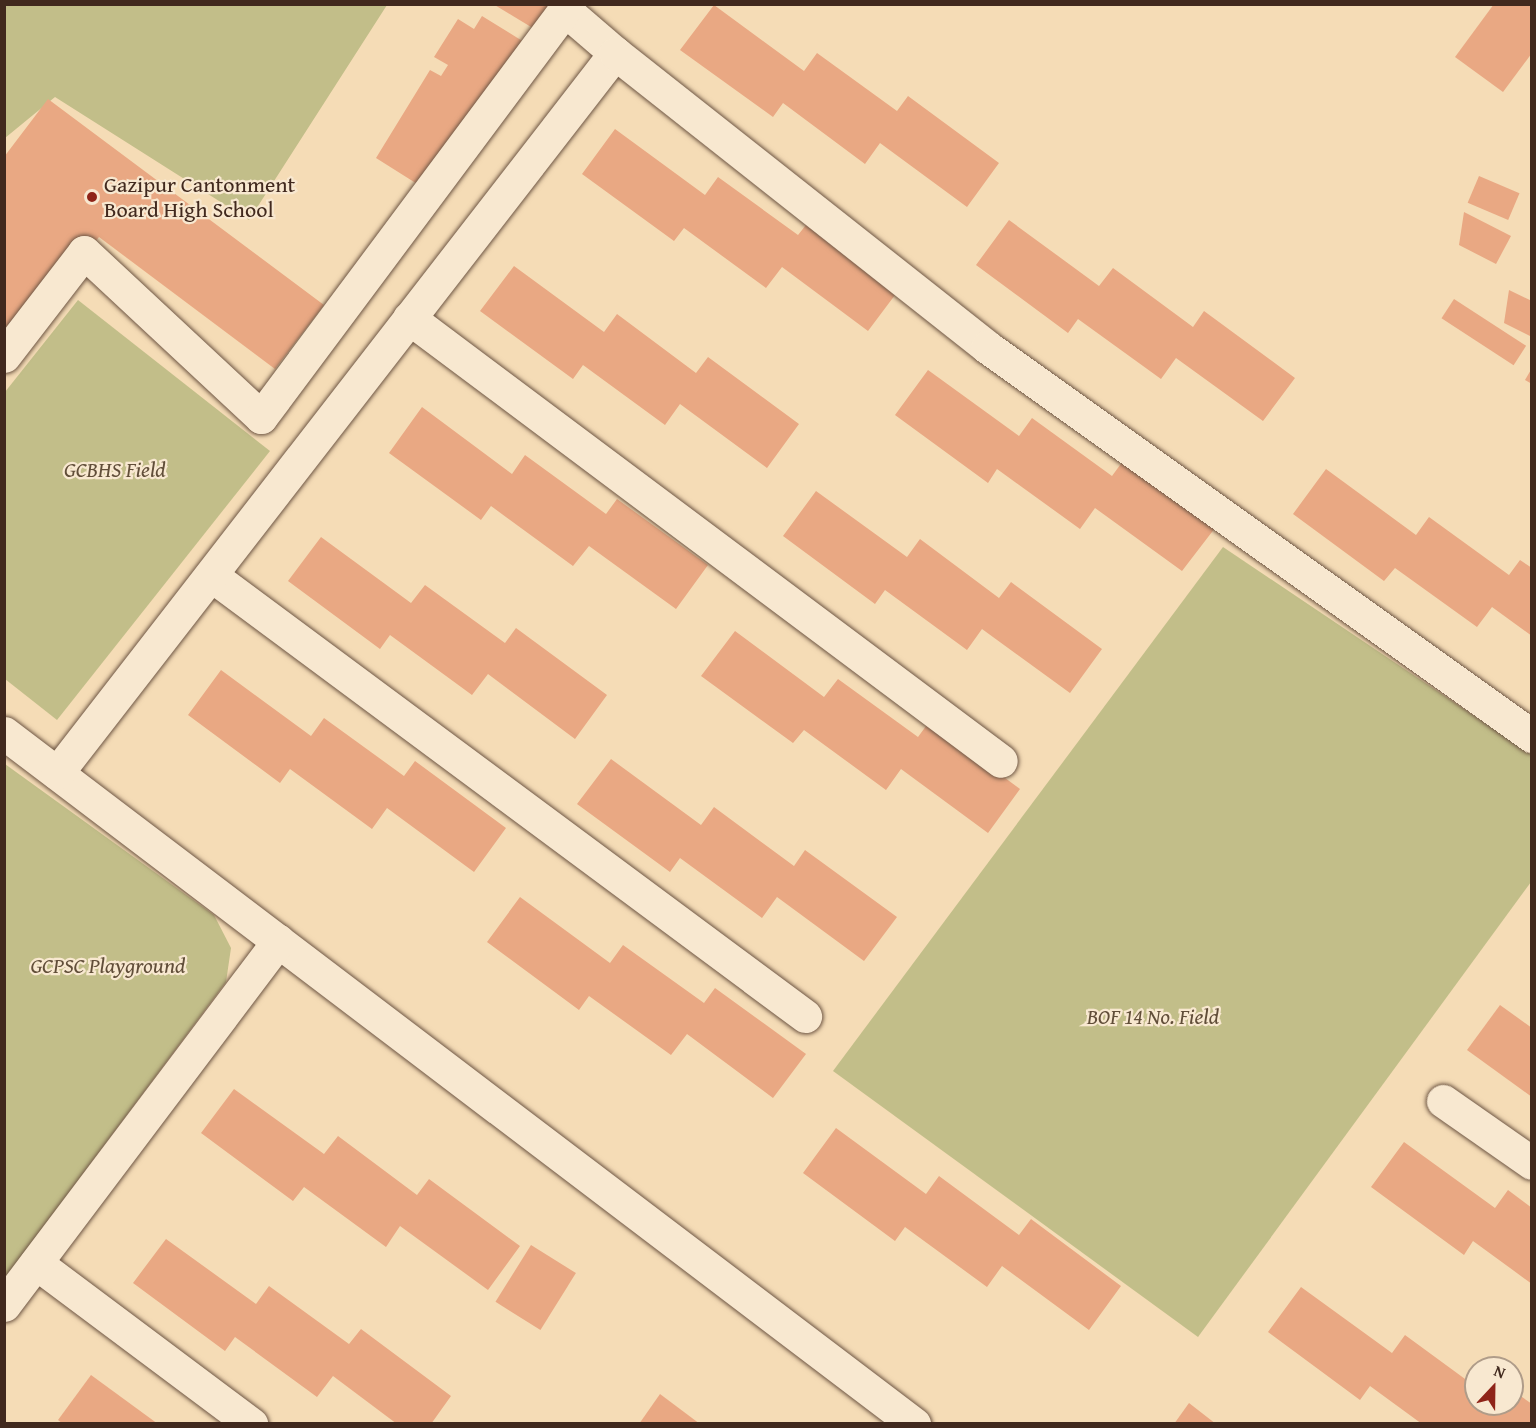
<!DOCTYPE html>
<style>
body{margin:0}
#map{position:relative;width:1536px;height:1428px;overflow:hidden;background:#f5dcb6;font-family:"Gentium Book Plus",serif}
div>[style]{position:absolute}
.green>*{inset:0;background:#c2be89}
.building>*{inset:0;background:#e9a883;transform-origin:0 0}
.roads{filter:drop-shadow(0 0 2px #6e5644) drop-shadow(0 0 2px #6e5644)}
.minor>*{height:33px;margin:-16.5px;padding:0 16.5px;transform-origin:16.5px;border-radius:16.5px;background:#f8e8d0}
.dots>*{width:16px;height:16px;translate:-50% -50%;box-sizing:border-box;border:3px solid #f8e8d0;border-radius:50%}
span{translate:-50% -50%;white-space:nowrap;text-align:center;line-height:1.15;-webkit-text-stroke:4.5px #f8e8d0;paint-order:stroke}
.poi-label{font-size:22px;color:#41291e}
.left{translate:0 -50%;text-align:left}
.park-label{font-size:22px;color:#614e39;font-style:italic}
.frame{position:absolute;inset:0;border:6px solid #41291e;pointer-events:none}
.north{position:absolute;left:1464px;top:1356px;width:60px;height:60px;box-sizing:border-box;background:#f8e8d0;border:2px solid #af9c89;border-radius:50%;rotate:22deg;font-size:16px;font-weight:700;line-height:24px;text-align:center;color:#41291e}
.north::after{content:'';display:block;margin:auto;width:21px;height:27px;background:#8f2418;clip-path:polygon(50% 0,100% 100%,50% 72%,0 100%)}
</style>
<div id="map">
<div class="green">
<div style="clip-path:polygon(5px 5px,387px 5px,249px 220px,55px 97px,5px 138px)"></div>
<div style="clip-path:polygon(78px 300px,270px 451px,57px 720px,5px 679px,5px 392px)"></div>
<div style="clip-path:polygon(1223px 547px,1531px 754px,1531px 882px,1198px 1337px,833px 1071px)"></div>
<div style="clip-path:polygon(5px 764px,214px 915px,231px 948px,226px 982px,5px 1278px)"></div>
</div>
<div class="building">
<div style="clip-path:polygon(493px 4px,551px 4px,536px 30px)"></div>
<div style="clip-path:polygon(1494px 4px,1532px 4px,1532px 53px,1503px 92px,1455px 57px)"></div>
<div style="clip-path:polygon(714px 5px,804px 71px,817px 53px,897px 111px,908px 96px,999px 163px,967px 207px,880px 143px,865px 164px,783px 103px,773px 117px,680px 50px)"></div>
<div style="clip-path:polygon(482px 16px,532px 47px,422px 187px,376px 158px,430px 70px,441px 76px,448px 65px,434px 57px,458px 19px,474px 29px)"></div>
<div style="clip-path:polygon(48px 99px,324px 305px,275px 369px,99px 237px,70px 274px,4px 334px,4px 157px)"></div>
<div style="clip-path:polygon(615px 129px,705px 195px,718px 177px,798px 235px,810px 220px,901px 287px,868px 331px,782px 267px,766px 288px,684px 228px,674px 241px,582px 174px)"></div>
<div style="left:1479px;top:176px;width:44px;height:29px;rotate:23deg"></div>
<div style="clip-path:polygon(1464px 212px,1511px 236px,1496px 264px,1459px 245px)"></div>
<div style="clip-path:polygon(1009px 220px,1099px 286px,1113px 268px,1193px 327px,1204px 311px,1295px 378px,1263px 421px,1176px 358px,1161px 379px,1078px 319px,1068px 333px,976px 265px)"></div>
<div style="clip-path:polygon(514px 266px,604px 332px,617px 314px,696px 373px,708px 357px,799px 424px,767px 468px,680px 404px,665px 425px,583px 365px,573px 379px,480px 311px)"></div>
<div style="clip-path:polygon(1509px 290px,1532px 301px,1532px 337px,1504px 323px)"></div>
<div style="left:1454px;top:299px;width:86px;height:23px;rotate:33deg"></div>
<div style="clip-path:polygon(1532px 368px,1532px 384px,1525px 380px)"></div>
<div style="clip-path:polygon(928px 370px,1019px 436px,1032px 418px,1112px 476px,1123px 461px,1215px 528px,1182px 571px,1095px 508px,1080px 529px,997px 469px,988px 483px,895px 415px)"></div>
<div style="clip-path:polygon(422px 407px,512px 474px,525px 455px,606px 514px,617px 499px,708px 565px,676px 609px,589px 546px,573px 566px,491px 506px,481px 520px,389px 453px)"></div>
<div style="clip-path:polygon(1326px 469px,1416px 535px,1429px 517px,1509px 575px,1520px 560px,1532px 568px,1532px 636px,1492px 607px,1477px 627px,1395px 568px,1384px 581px,1293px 514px)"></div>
<div style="clip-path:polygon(816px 491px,907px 557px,920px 539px,999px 598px,1011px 582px,1102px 649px,1070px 693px,982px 629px,967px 650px,885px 590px,875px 604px,783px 536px)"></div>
<div style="clip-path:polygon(321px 537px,411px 603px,425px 585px,505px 643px,516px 628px,607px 695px,575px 739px,488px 674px,472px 695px,390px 635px,380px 649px,288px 581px)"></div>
<div style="clip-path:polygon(735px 631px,824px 697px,838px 679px,918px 737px,929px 722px,1020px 789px,988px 833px,901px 769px,886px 790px,804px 730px,793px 743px,701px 676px)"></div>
<div style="clip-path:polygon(221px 670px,311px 736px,324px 718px,404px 776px,415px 761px,506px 828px,474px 872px,387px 808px,372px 829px,290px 769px,280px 783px,188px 715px)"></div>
<div style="clip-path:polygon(611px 759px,701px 825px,714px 807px,794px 866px,805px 850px,897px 917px,864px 961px,777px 897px,762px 918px,680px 858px,670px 872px,577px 804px)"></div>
<div style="clip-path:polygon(520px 897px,610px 963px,623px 945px,704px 1003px,715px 988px,806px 1054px,773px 1098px,687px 1034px,671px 1055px,589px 996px,579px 1010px,487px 942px)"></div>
<div style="clip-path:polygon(1500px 1005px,1532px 1028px,1532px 1097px,1467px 1050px)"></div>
<div style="clip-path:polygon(234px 1089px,324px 1154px,338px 1136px,417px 1195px,429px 1179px,520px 1246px,488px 1290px,400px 1226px,386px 1247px,304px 1187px,293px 1201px,201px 1133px)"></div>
<div style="clip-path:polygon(836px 1128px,926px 1194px,939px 1176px,1019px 1235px,1031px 1219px,1121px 1286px,1089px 1330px,1002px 1266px,987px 1287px,905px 1227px,895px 1241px,803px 1173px)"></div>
<div style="clip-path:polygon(1404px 1142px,1495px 1208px,1508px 1190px,1532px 1208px,1532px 1284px,1473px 1241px,1464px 1255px,1371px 1187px)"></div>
<div style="clip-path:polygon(166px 1239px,256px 1304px,269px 1286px,349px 1344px,361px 1329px,451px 1396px,431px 1424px,397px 1424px,333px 1376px,317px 1397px,235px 1337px,225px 1351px,133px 1283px)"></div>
<div style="left:531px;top:1245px;width:53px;height:67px;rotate:32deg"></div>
<div style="clip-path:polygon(1301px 1287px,1392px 1353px,1405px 1335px,1476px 1387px,1476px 1404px,1512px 1404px,1512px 1390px,1532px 1404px,1532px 1424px,1422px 1424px,1370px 1386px,1360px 1400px,1268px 1332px)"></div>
<div style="clip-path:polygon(91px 1375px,158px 1424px,63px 1424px,58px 1420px)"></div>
<div style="clip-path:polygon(660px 1394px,700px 1424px,639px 1424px)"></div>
<div style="clip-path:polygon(1189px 1403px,1216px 1424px,1174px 1424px)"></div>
</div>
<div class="roads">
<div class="minor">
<div style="left:565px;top:10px;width:66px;rotate:40.7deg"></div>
<div style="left:409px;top:318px;width:739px;rotate:36.81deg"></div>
<div style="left:4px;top:356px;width:131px;rotate:-52.4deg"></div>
<div style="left:84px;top:252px;width:242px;rotate:43deg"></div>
<div style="left:261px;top:417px;width:515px;rotate:-53.29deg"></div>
<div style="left:211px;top:575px;width:740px;rotate:36.59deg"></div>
<div style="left:4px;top:733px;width:1143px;rotate:37.21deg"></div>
<div style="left:57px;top:773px;width:911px;rotate:-52.22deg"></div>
<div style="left:615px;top:53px;width:474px;rotate:38.3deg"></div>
<div style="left:987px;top:347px;width:670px;rotate:35.52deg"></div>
<div style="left:1443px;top:1101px;width:108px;rotate:34.9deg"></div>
<div style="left:36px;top:1263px;width:269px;rotate:36.8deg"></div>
<div style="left:4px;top:1305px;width:456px;rotate:-53deg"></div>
</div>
</div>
<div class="dots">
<div style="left:92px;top:197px;background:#8f2418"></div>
</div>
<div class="poi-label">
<span class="left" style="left:104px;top:197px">Gazipur Cantonment<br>Board High School</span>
</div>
<div class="park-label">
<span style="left:115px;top:470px">GCBHS Field</span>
<span style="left:108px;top:966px">GCPSC Playground</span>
<span style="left:1153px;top:1017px">BOF 14 No. Field</span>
</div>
<div class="frame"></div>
<div class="north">N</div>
</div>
